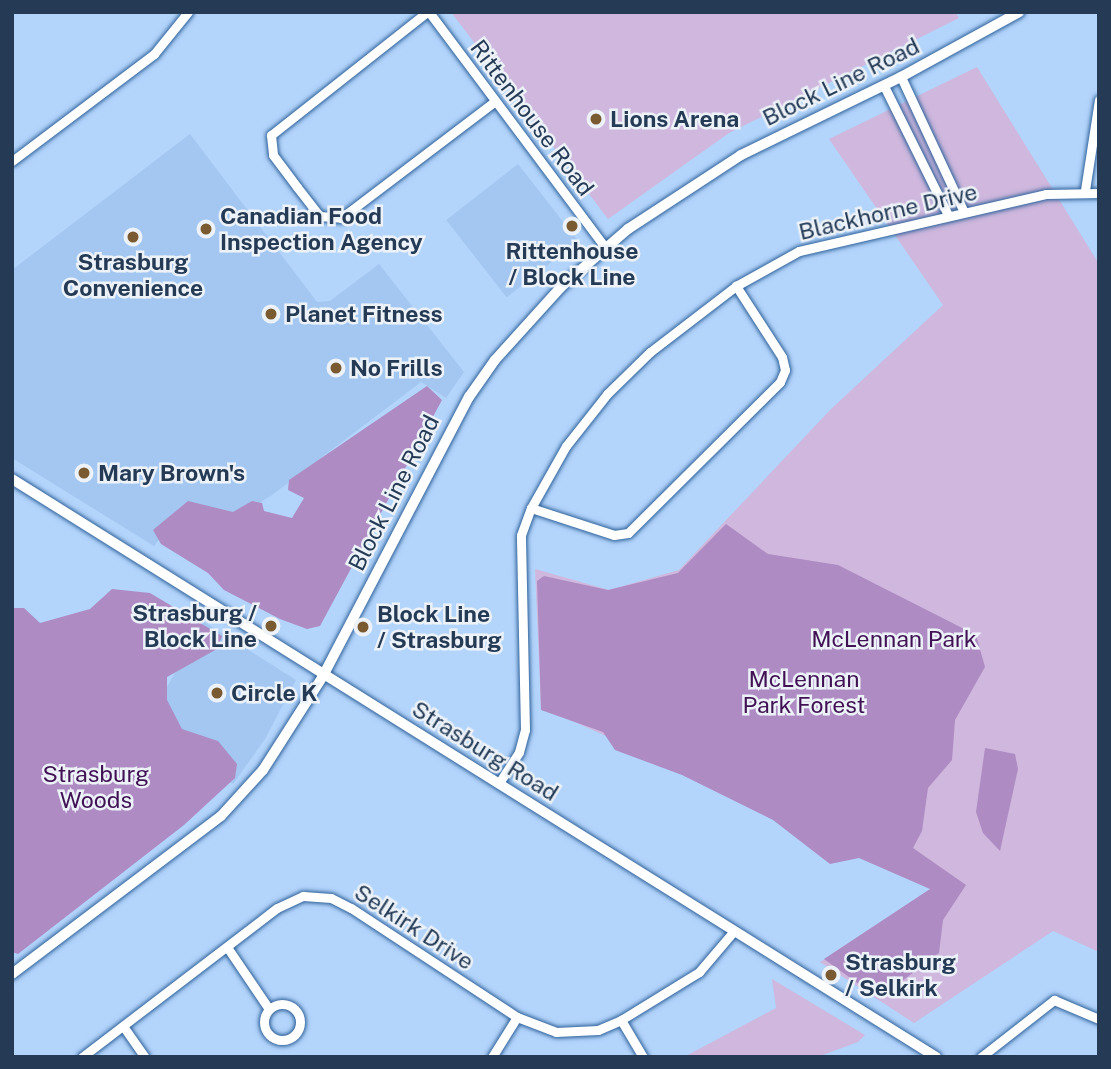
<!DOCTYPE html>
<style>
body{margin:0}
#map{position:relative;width:1111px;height:1069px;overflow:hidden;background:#b3d4fb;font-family:"Public Sans",sans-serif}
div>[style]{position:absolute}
.built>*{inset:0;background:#a3c7f1;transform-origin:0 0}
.green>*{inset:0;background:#cfb7dd}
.forest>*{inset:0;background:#ae8bc2}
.roads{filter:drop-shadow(0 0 2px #2e629b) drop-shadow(0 0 2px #2e629b)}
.minor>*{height:9px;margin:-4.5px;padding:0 4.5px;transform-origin:4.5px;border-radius:4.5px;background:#fff}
.minor>.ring{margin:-4.5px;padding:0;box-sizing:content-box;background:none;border:9px solid #fff;border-radius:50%}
.tertiary>*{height:10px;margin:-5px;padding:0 5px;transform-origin:5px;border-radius:5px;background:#fff}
.dots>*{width:19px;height:19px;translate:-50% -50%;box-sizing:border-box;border:4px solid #ecf2f8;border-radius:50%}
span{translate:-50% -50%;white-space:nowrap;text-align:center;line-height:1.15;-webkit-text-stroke:5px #ecf2f8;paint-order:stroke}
.street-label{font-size:23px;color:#243a55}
.poi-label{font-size:23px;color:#243a55;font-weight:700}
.left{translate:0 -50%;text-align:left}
.right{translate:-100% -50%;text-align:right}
.park-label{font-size:23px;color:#401254}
.frame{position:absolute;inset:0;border:14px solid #243a55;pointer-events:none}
</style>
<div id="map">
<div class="built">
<div style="clip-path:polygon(190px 134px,317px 302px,330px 301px,379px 264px,464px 372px,446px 398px,421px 382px,272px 495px,224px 524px,186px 505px,154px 546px,12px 458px,12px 270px)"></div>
<div style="left:518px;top:164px;width:98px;height:91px;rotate:52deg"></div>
<div style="clip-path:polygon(204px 622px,296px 680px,265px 739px,233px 784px,147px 722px)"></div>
</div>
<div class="green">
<div style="clip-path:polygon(451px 12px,955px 12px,959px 18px,729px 133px,608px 219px)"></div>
<div style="clip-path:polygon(977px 67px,1099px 264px,1099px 952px,1053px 931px,914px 1023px,820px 962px,939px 890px,878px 857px,541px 707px,535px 569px,609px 590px,679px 570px,831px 409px,943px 305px,829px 139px)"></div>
<div style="clip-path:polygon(772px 979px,865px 1035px,858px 1042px,817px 1057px,684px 1057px,776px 1008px)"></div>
</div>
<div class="forest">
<div style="clip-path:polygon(427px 386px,442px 400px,320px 626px,307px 629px,280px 619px,224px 590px,208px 573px,161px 544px,153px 530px,188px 501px,233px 512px,252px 501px,262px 503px,264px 511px,292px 518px,304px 498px,288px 490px,289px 480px)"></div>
<div style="clip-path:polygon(726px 524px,768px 554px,838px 565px,976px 635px,985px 667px,955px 720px,952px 760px,928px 788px,922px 831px,913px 848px,966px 885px,943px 920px,939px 953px,902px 981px,874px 995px,824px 959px,930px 889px,859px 858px,830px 864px,773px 820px,682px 775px,615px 750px,603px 732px,541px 710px,537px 581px,544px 576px,608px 590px,678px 573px)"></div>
<div style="clip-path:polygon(112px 589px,150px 593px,222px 636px,217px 649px,167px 677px,167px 700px,182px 729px,218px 741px,237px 764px,235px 778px,184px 825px,18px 954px,12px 952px,12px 608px,24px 608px,40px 623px,90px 609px)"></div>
<div style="clip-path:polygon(985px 748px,1015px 754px,1018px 769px,1000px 851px,983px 833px,976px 812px)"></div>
</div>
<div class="roads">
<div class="minor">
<div style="left:427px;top:12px;width:199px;rotate:141.7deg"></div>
<div style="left:271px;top:135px;width:20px;rotate:84deg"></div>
<div style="left:273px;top:155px;width:40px;rotate:53deg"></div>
<div style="left:297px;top:187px;width:37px;rotate:52deg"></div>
<div style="left:320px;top:216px;width:21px;rotate:5deg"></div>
<div style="left:341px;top:218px;width:193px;rotate:-37.2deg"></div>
<div style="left:429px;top:12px;width:294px;rotate:53.2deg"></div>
<div style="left:901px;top:77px;width:149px;rotate:65deg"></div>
<div style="left:884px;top:86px;width:144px;rotate:63.6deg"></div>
<div style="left:12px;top:161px;width:178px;rotate:-37deg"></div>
<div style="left:154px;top:54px;width:54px;rotate:-51deg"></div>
<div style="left:1085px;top:190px;width:91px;rotate:-81.2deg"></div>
<div style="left:531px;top:508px;width:87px;rotate:18deg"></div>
<div style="left:614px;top:535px;width:14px;rotate:-8deg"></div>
<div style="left:628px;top:533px;width:214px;rotate:-44.8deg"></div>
<div style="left:780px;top:382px;width:13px;rotate:-67deg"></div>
<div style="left:785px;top:370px;width:13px;rotate:-103deg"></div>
<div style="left:782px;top:357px;width:85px;rotate:-122.9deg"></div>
<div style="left:499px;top:783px;width:37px;rotate:-57deg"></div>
<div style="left:519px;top:752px;width:23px;rotate:-75deg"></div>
<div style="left:525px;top:730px;width:195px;rotate:-91.2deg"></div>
<div style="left:521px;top:535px;width:29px;rotate:-70deg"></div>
<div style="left:531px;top:508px;width:71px;rotate:-60.6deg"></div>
<div style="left:566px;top:446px;width:66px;rotate:-51.7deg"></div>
<div style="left:607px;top:394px;width:60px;rotate:-44.3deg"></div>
<div style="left:650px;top:352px;width:108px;rotate:-37.5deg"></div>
<div style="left:736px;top:286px;width:72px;rotate:-29.1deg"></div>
<div style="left:799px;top:251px;width:253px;rotate:-13deg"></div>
<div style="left:1046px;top:194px;width:53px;rotate:-1.1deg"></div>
<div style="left:227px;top:947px;width:75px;rotate:55.9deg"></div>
<div class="ring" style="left:264px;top:1004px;width:27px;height:27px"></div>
<div style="left:621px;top:1020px;width:43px;rotate:59.3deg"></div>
<div style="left:123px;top:1026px;width:38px;rotate:55deg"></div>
<div style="left:82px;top:1057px;width:245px;rotate:-37.4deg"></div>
<div style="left:277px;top:908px;width:29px;rotate:-25deg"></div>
<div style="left:303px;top:896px;width:28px;rotate:4deg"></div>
<div style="left:331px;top:898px;width:22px;rotate:27deg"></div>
<div style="left:351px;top:908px;width:199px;rotate:33.3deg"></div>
<div style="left:517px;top:1017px;width:42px;rotate:21deg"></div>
<div style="left:556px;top:1032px;width:42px;rotate:-2.7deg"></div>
<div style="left:598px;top:1030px;width:25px;rotate:-23deg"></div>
<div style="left:621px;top:1020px;width:92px;rotate:-31.6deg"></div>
<div style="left:699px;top:972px;width:52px;rotate:-49.6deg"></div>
<div style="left:492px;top:1057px;width:47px;rotate:-58deg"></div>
<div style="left:981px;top:1057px;width:93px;rotate:-38deg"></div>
<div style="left:1054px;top:1000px;width:49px;rotate:22.9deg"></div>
</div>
<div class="tertiary">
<div style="left:12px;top:479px;width:1090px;rotate:32.03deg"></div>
<div style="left:12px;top:974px;width:262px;rotate:-37.1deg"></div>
<div style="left:221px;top:816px;width:62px;rotate:-47.6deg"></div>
<div style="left:263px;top:770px;width:112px;rotate:-57.4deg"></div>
<div style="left:323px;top:676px;width:315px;rotate:-62.4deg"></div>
<div style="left:469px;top:397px;width:45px;rotate:-54.9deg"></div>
<div style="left:495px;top:360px;width:98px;rotate:-47.9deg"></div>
<div style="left:561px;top:287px;width:89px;rotate:-40.9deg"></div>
<div style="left:628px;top:229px;width:135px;rotate:-33.2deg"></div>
<div style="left:741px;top:155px;width:178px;rotate:-26deg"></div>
<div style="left:901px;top:77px;width:135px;rotate:-28.8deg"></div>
</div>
</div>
<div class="dots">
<div style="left:596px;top:119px;background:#7a5a30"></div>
<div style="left:572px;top:226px;background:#7a5a30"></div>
<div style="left:206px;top:229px;background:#7a5a30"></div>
<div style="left:133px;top:237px;background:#7a5a30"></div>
<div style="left:271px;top:314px;background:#7a5a30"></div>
<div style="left:336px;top:368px;background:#7a5a30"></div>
<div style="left:84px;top:473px;background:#7a5a30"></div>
<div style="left:271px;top:626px;background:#7a5a30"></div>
<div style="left:363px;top:627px;background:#7a5a30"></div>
<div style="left:217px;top:693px;background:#7a5a30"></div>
<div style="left:831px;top:975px;background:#7a5a30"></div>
</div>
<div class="street-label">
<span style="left:841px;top:82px;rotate:-26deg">Block Line Road</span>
<span style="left:532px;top:118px;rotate:53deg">Rittenhouse Road</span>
<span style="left:888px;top:212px;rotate:-13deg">Blackhorne Drive</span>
<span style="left:394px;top:493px;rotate:-63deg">Block Line Road</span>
<span style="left:485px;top:751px;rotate:32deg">Strasburg Road</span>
<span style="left:414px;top:927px;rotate:33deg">Selkirk Drive</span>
</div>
<div class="poi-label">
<span class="left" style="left:610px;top:119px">Lions Arena</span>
<span class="left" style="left:220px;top:229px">Canadian Food<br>Inspection Agency</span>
<span style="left:572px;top:264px">Rittenhouse<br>/ Block Line</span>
<span style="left:133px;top:275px">Strasburg<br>Convenience</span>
<span class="left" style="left:285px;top:314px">Planet Fitness</span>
<span class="left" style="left:350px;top:368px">No Frills</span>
<span class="left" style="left:98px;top:473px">Mary Brown's</span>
<span class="right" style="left:257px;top:626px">Strasburg /<br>Block Line</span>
<span class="left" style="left:377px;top:627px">Block Line<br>/ Strasburg</span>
<span class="left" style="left:231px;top:693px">Circle K</span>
<span class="left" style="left:845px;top:975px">Strasburg<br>/ Selkirk</span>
</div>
<div class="park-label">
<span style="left:894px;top:639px">McLennan Park</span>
<span style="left:804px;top:692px">McLennan<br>Park Forest</span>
<span style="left:96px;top:787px">Strasburg<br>Woods</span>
</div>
<div class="frame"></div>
</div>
